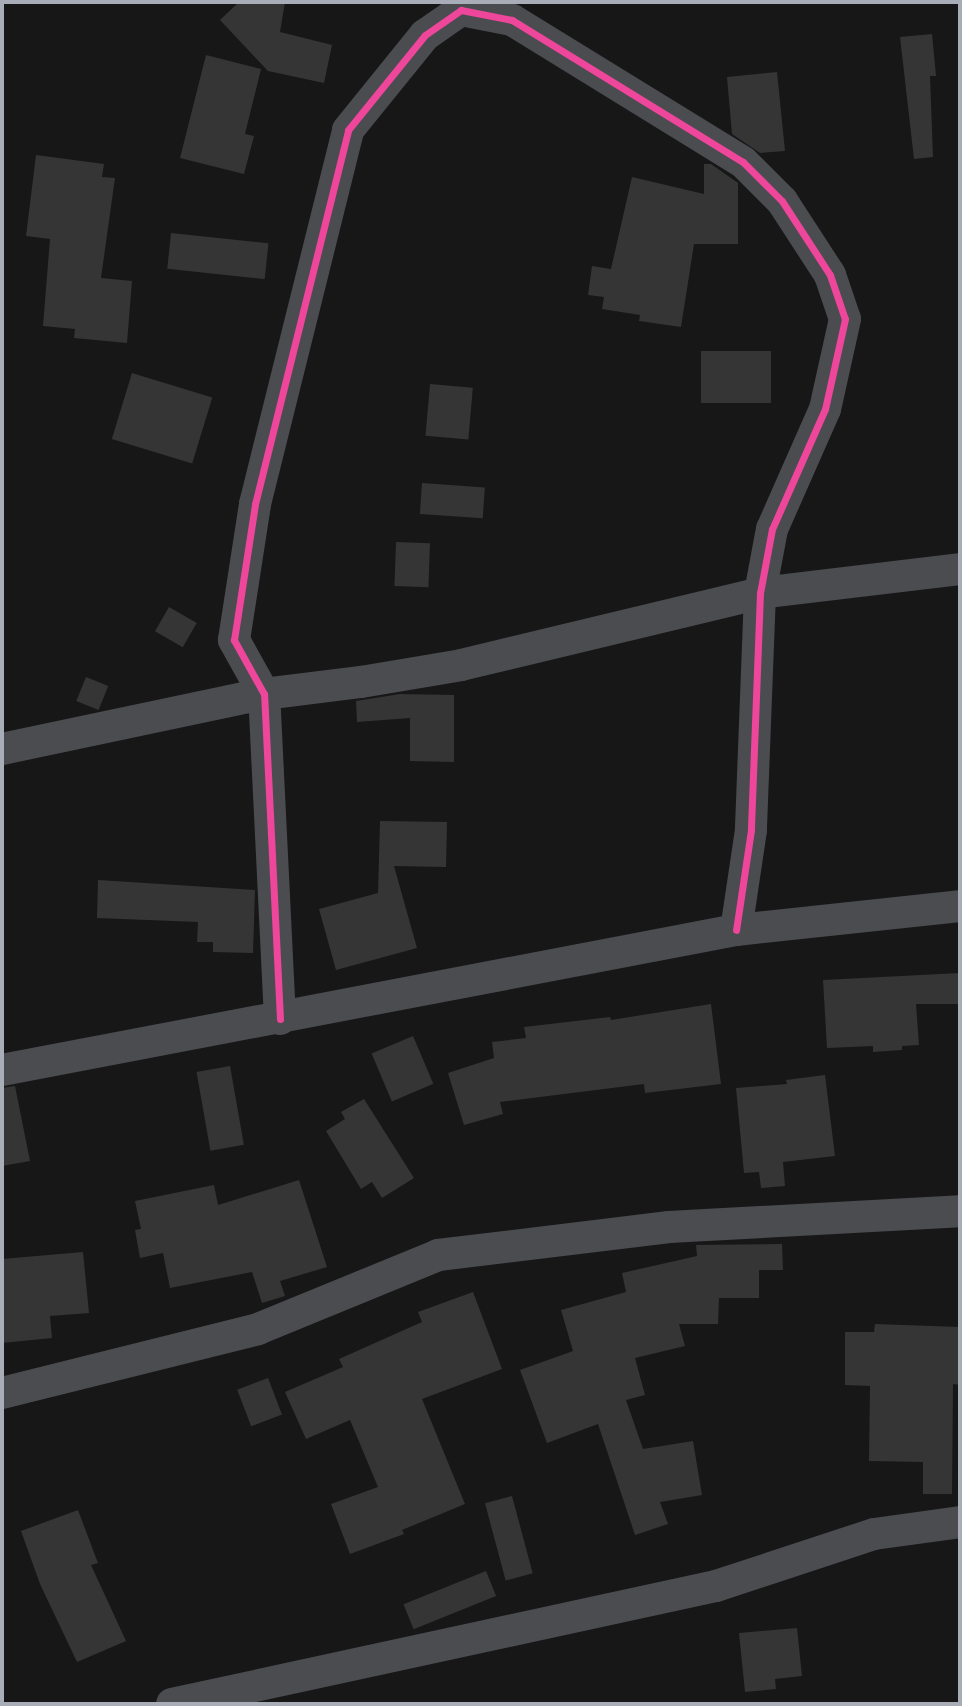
<!DOCTYPE html>
<style>
body{margin:0}
#map{position:relative;width:962px;height:1706px;overflow:hidden;background:#171717;font-family:"PT Sans Narrow",sans-serif}
div>[style]{position:absolute}
.building>*{inset:0;background:#353536;transform-origin:0 0}
.minor>*{height:32px;margin:-16px;padding:0 16px;transform-origin:16px;border-radius:16px;background:#4b4c50}
.cycleway>*{height:7px;margin:-3.5px;padding:0 3.5px;transform-origin:3.5px;border-radius:3.5px;background:#ed469a}
span{translate:-50% -50%;white-space:nowrap;text-align:center;line-height:1.15;-webkit-text-stroke:6px #111113;paint-order:stroke}
.frame{position:absolute;inset:0;border:4px solid #a8adb8;pointer-events:none}
</style>
<div id="map">
<div class="building">
<div style="clip-path:polygon(239px 2px,285px 2px,280px 32px,332px 45px,324px 83px,268px 71px,220px 20px)"></div>
<div style="clip-path:polygon(932px 34px,936px 76px,930px 76px,933px 157px,914px 159px,900px 37px)"></div>
<div style="clip-path:polygon(206px 55px,261px 69px,245px 134px,254px 136px,244px 174px,180px 158px)"></div>
<div style="clip-path:polygon(777px 72px,785px 151px,760px 153px,732px 134px,727px 77px)"></div>
<div style="clip-path:polygon(36px 155px,104px 164px,102px 177px,115px 178px,101px 278px,132px 281px,127px 343px,74px 338px,75px 329px,43px 326px,50px 239px,26px 236px)"></div>
<div style="clip-path:polygon(704px 164px,711px 164px,738px 183px,738px 244px,694px 244px,681px 327px,639px 321px,640px 315px,602px 309px,604px 297px,588px 295px,592px 266px,611px 269px,632px 177px,704px 194px)"></div>
<div style="left:171px;top:233px;width:98px;height:36px;rotate:6deg"></div>
<div style="left:701px;top:351px;width:70px;height:52px"></div>
<div style="left:132px;top:373px;width:84px;height:69px;rotate:17deg"></div>
<div style="left:430px;top:384px;width:43px;height:52px;rotate:5deg"></div>
<div style="left:422px;top:483px;width:63px;height:31px;rotate:4deg"></div>
<div style="left:396px;top:542px;width:34px;height:44px;rotate:2deg"></div>
<div style="left:169px;top:607px;width:32px;height:28px;rotate:30deg"></div>
<div style="left:86px;top:677px;width:24px;height:26px;rotate:22deg"></div>
<div style="clip-path:polygon(400px 694px,454px 695px,454px 762px,410px 761px,410px 718px,357px 722px,356px 701px)"></div>
<div style="clip-path:polygon(380px 821px,447px 822px,446px 867px,394px 866px,417px 948px,336px 970px,319px 909px,378px 893px)"></div>
<div style="clip-path:polygon(98px 880px,255px 890px,253px 953px,213px 952px,213px 942px,197px 942px,198px 922px,97px 918px)"></div>
<div style="clip-path:polygon(960px 973px,960px 1004px,916px 1004px,919px 1045px,902px 1046px,902px 1050px,873px 1052px,873px 1046px,827px 1048px,823px 980px)"></div>
<div style="clip-path:polygon(711px 1004px,721px 1084px,645px 1093px,644px 1084px,500px 1102px,503px 1114px,464px 1125px,448px 1073px,494px 1058px,492px 1042px,526px 1038px,524px 1027px,610px 1017px,611px 1020px)"></div>
<div style="left:413px;top:1036px;width:52px;height:45px;rotate:67deg"></div>
<div style="left:230px;top:1066px;width:80px;height:34px;rotate:80deg"></div>
<div style="clip-path:polygon(825px 1075px,835px 1156px,783px 1162px,785px 1186px,761px 1188px,759px 1172px,744px 1173px,736px 1088px,787px 1084px,786px 1080px)"></div>
<div style="clip-path:polygon(15px 1086px,30px 1161px,2px 1166px,2px 1088px)"></div>
<div style="clip-path:polygon(364px 1099px,414px 1178px,382px 1198px,372px 1182px,361px 1189px,326px 1131px,345px 1119px,341px 1112px)"></div>
<div style="clip-path:polygon(299px 1180px,327px 1267px,280px 1281px,285px 1296px,262px 1303px,252px 1272px,170px 1288px,163px 1253px,140px 1258px,135px 1230px,141px 1229px,135px 1201px,214px 1185px,218px 1205px)"></div>
<div style="clip-path:polygon(782px 1244px,783px 1270px,759px 1270px,759px 1298px,719px 1298px,718px 1324px,679px 1324px,685px 1346px,635px 1358px,645px 1395px,626px 1400px,643px 1449px,693px 1441px,702px 1495px,660px 1502px,668px 1524px,635px 1535px,598px 1424px,547px 1443px,520px 1370px,573px 1351px,561px 1310px,626px 1292px,622px 1273px,697px 1256px,696px 1245px)"></div>
<div style="clip-path:polygon(83px 1252px,89px 1313px,50px 1316px,52px 1338px,2px 1343px,2px 1259px)"></div>
<div style="clip-path:polygon(473px 1292px,502px 1369px,422px 1399px,465px 1504px,402px 1530px,404px 1534px,350px 1554px,331px 1504px,378px 1487px,350px 1420px,306px 1439px,285px 1392px,343px 1367px,339px 1359px,422px 1322px,418px 1312px)"></div>
<div style="clip-path:polygon(875px 1324px,960px 1327px,960px 1385px,953px 1384px,952px 1494px,923px 1494px,923px 1462px,869px 1461px,870px 1386px,845px 1385px,845px 1332px,874px 1332px)"></div>
<div style="left:268px;top:1378px;width:39px;height:33px;rotate:69deg"></div>
<div style="left:512px;top:1496px;width:80px;height:28px;rotate:75deg"></div>
<div style="clip-path:polygon(78px 1510px,98px 1563px,91px 1565px,126px 1641px,77px 1662px,40px 1584px,21px 1531px)"></div>
<div style="left:486px;top:1571px;width:27px;height:89px;rotate:68deg"></div>
<div style="clip-path:polygon(797px 1628px,802px 1676px,775px 1679px,776px 1689px,745px 1692px,739px 1633px)"></div>
</div>
<div class="minor">
<div style="left:2px;top:749px;width:268px;rotate:-11.9deg"></div>
<div style="left:264px;top:694px;width:98px;rotate:-7.1deg"></div>
<div style="left:361px;top:682px;width:101px;rotate:-9.6deg"></div>
<div style="left:461px;top:665px;width:308px;rotate:-13.5deg"></div>
<div style="left:760px;top:593px;width:201px;rotate:-6.8deg"></div>
<div style="left:280px;top:1019px;width:325px;rotate:-92.8deg"></div>
<div style="left:264px;top:694px;width:62px;rotate:-119.1deg"></div>
<div style="left:234px;top:640px;width:138px;rotate:-81.2deg"></div>
<div style="left:255px;top:504px;width:385px;rotate:-76deg"></div>
<div style="left:348px;top:130px;width:122px;rotate:-51deg"></div>
<div style="left:425px;top:35px;width:44px;rotate:-34.8deg"></div>
<div style="left:461px;top:10px;width:52px;rotate:11.1deg"></div>
<div style="left:512px;top:20px;width:271px;rotate:31.6deg"></div>
<div style="left:743px;top:162px;width:55px;rotate:45deg"></div>
<div style="left:782px;top:201px;width:88px;rotate:57deg"></div>
<div style="left:830px;top:275px;width:46px;rotate:71.2deg"></div>
<div style="left:845px;top:319px;width:92px;rotate:102.5deg"></div>
<div style="left:825px;top:409px;width:131px;rotate:113.8deg"></div>
<div style="left:772px;top:529px;width:65px;rotate:100.6deg"></div>
<div style="left:760px;top:593px;width:237px;rotate:92.2deg"></div>
<div style="left:751px;top:830px;width:101px;rotate:98.5deg"></div>
<div style="left:2px;top:1070px;width:747px;rotate:-10.8deg"></div>
<div style="left:736px;top:930px;width:225px;rotate:-6.1deg"></div>
<div style="left:2px;top:1393px;width:264px;rotate:-14deg"></div>
<div style="left:258px;top:1329px;width:195px;rotate:-22.3deg"></div>
<div style="left:438px;top:1255px;width:233px;rotate:-6.9deg"></div>
<div style="left:669px;top:1227px;width:291px;rotate:-3.1deg"></div>
<div style="left:172px;top:1704px;width:557px;rotate:-12.24deg"></div>
<div style="left:716px;top:1586px;width:166px;rotate:-18.2deg"></div>
<div style="left:874px;top:1534px;width:87px;rotate:-7.9deg"></div>
</div>
<div class="cycleway">
<div style="left:280px;top:1019px;width:325px;rotate:-92.8deg"></div>
<div style="left:264px;top:694px;width:62px;rotate:-119.1deg"></div>
<div style="left:234px;top:640px;width:138px;rotate:-81.2deg"></div>
<div style="left:255px;top:504px;width:385px;rotate:-76deg"></div>
<div style="left:348px;top:130px;width:122px;rotate:-51deg"></div>
<div style="left:425px;top:35px;width:44px;rotate:-34.8deg"></div>
<div style="left:461px;top:10px;width:52px;rotate:11.1deg"></div>
<div style="left:512px;top:20px;width:271px;rotate:31.6deg"></div>
<div style="left:743px;top:162px;width:55px;rotate:45deg"></div>
<div style="left:782px;top:201px;width:88px;rotate:57deg"></div>
<div style="left:830px;top:275px;width:46px;rotate:71.2deg"></div>
<div style="left:845px;top:319px;width:92px;rotate:102.5deg"></div>
<div style="left:825px;top:409px;width:131px;rotate:113.8deg"></div>
<div style="left:772px;top:529px;width:65px;rotate:100.6deg"></div>
<div style="left:760px;top:593px;width:237px;rotate:92.2deg"></div>
<div style="left:751px;top:830px;width:101px;rotate:98.5deg"></div>
</div>
<div class="frame"></div>
</div>
